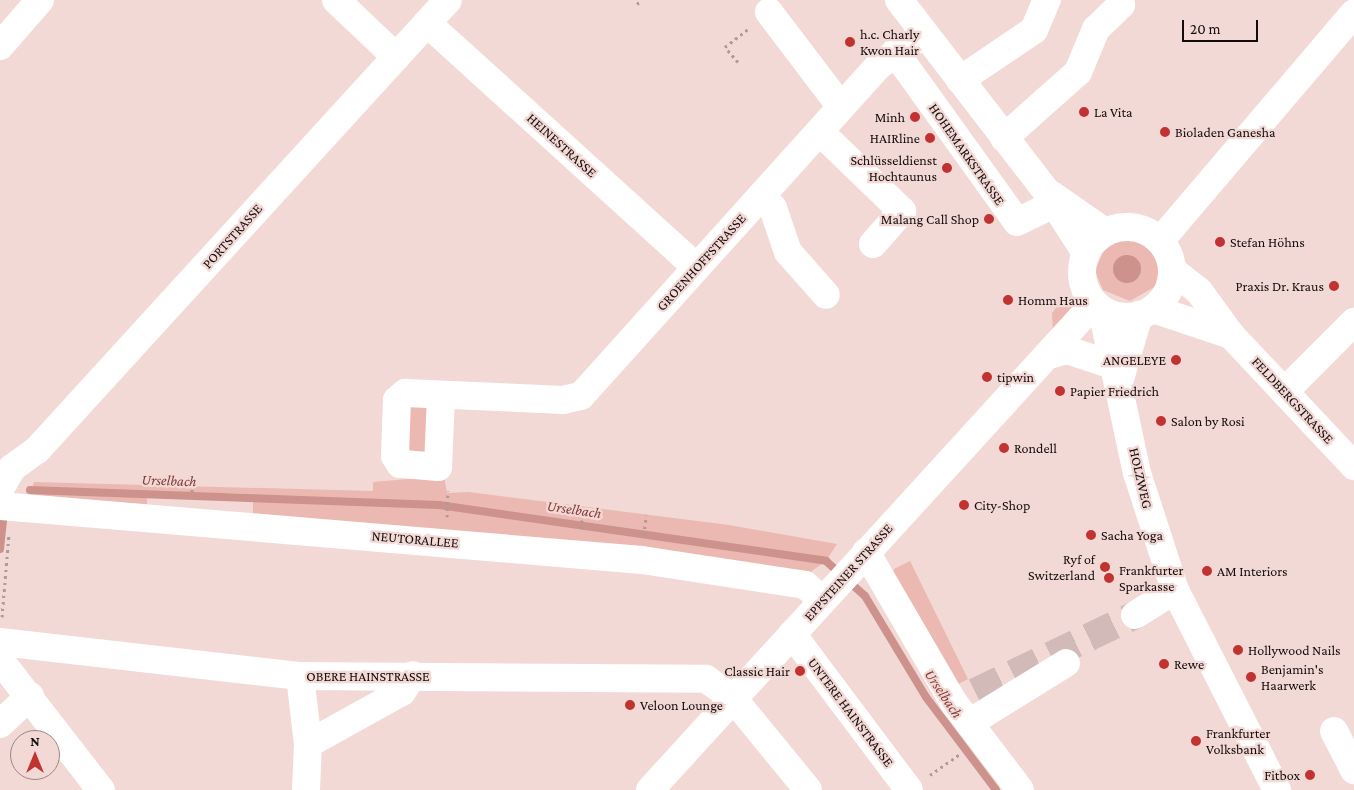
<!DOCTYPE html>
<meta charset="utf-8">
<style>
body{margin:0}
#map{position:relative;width:1354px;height:790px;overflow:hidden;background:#f2d9d6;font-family:"Crimson Pro",serif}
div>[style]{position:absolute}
.green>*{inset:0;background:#ebb9b2}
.water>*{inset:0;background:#cc928b}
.round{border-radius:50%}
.stream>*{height:8px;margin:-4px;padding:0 4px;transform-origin:4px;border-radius:4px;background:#cc928b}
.minor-tunnel>*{height:28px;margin-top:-14px;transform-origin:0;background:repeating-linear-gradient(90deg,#d1bab8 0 28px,transparent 0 42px)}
.path>*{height:3px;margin-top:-1.5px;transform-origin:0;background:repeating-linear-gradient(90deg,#ae9a98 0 2.5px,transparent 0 6.5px)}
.minor>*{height:28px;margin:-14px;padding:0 14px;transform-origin:14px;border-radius:14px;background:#fff}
.minor>.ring{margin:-14px;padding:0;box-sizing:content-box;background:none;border:28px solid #fff;border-radius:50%}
.dots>*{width:14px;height:14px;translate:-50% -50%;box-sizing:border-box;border:2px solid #f2d9d6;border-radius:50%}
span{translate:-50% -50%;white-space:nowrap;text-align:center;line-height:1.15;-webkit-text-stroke:4.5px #f2d9d6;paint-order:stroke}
.poi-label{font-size:14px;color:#140c0c}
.left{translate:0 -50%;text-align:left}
.right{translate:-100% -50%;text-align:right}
.street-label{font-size:14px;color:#140c0c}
.water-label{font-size:15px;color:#833b35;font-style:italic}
.north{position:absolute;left:10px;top:730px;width:50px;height:50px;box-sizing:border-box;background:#f2d9d6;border:1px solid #998785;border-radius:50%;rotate:0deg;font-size:14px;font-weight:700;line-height:20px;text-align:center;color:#140c0c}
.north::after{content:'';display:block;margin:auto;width:18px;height:22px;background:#c13330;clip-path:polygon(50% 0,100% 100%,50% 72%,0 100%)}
.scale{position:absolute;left:1182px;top:20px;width:76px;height:22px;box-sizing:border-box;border:2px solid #140c0c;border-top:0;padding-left:6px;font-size:15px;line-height:18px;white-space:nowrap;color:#140c0c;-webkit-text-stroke:4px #f2d9d6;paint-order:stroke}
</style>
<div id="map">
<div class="green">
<div style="clip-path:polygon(1125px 236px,1153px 247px,1160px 266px,1156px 286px,1130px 301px,1103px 290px,1095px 271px,1106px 244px)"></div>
<div style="clip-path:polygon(1074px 299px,1073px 308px,1053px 336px,1052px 313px,1059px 304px)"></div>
<div style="clip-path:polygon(433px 402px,431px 460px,405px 458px,404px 405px)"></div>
<div style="clip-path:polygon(444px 476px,447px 493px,469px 492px,729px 525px,837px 544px,826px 561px,809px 573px,253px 515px,253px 494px,147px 491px,147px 507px,29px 498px,34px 482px,373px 491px,373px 482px)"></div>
<div style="clip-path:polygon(910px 561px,968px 679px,958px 684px,892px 576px,894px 569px)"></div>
</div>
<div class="water">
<div class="round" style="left:1113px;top:255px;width:28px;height:28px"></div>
</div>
<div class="stream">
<div style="left:30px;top:490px;width:409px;rotate:2.1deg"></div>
<div style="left:439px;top:505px;width:391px;rotate:8.2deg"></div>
<div style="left:826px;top:561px;width:52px;rotate:41.9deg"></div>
<div style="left:865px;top:596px;width:118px;rotate:58.9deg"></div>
<div style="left:926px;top:697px;width:116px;rotate:53deg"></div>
<div style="left:0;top:549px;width:31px;rotate:-84deg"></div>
</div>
<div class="minor-tunnel">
<div style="left:975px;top:692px;width:178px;rotate:-25.7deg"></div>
</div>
<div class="path">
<div style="left:637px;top:4px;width:6px;rotate:-39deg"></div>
<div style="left:738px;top:62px;width:20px;rotate:-131deg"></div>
<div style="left:725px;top:47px;width:31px;rotate:-38deg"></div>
<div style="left:192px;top:483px;width:12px;rotate:90deg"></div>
<div style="left:447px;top:517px;width:26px;rotate:-88deg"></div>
<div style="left:581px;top:529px;width:22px;rotate:-82deg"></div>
<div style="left:644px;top:535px;width:20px;rotate:-84deg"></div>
<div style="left:2px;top:617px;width:84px;rotate:-85.2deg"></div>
<div style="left:930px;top:775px;width:37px;rotate:-35deg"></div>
</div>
<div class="minor">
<div style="left:336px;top:0;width:83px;rotate:43.5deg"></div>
<div style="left:899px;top:0;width:241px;rotate:52.4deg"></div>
<div style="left:1046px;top:191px;width:74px;rotate:57.2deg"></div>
<div style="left:769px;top:12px;width:119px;rotate:52.8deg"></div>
<div style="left:427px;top:23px;width:363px;rotate:42.2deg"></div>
<div style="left:0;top:46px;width:61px;rotate:-49deg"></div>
<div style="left:895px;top:52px;width:209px;rotate:54.3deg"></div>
<div style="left:1017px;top:222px;width:41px;rotate:-25.9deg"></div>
<div style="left:960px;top:80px;width:89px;rotate:-34deg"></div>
<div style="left:1034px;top:30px;width:33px;rotate:-67deg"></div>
<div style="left:820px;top:132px;width:114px;rotate:43.9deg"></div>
<div style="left:902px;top:211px;width:44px;rotate:131.3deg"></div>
<div style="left:1004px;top:138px;width:99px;rotate:-41.7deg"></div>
<div style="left:1078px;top:72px;width:47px;rotate:-67.3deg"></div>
<div style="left:1096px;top:29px;width:35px;rotate:-44deg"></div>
<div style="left:1052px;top:195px;width:65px;rotate:34.9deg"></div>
<div style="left:760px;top:197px;width:17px;rotate:40deg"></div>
<div style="left:773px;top:208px;width:46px;rotate:71.2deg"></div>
<div style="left:788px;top:252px;width:57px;rotate:48.5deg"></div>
<div class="ring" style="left:1082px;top:227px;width:62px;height:62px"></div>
<div style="left:1160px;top:241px;width:299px;rotate:-49.6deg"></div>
<div style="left:1172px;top:270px;width:34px;rotate:38deg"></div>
<div style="left:1199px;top:291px;width:54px;rotate:54deg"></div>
<div style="left:1231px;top:335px;width:180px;rotate:46.8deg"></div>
<div style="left:1153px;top:309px;width:82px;rotate:18.4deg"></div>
<div style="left:1102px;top:310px;width:167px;rotate:77.9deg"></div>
<div style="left:1137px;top:473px;width:123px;rotate:72deg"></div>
<div style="left:1175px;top:590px;width:225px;rotate:63deg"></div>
<div style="left:1049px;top:355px;width:19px;rotate:-16deg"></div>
<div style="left:1067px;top:350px;width:47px;rotate:18.4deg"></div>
<div style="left:1120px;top:379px;width:67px;rotate:-73.5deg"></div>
<div style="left:1285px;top:391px;width:98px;rotate:-45deg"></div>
<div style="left:441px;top:395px;width:72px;rotate:92.4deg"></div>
<div style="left:438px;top:467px;width:38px;rotate:-175deg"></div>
<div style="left:400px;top:464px;width:9px;rotate:-122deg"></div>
<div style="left:395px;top:456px;width:56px;rotate:-88deg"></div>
<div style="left:397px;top:400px;width:11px;rotate:-41deg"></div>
<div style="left:405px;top:393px;width:158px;rotate:2.5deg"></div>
<div style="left:563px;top:400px;width:18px;rotate:-13deg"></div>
<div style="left:581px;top:396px;width:444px;rotate:-48deg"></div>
<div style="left:878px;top:66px;width:56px;rotate:-34.8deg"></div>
<div style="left:0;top:489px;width:24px;rotate:-60deg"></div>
<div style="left:12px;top:468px;width:31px;rotate:-36deg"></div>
<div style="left:37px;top:450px;width:609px;rotate:-47.59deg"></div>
<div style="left:0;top:506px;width:644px;rotate:4.81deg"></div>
<div style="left:642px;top:560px;width:165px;rotate:8.7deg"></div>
<div style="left:805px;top:585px;width:23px;rotate:40deg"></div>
<div style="left:866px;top:552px;width:175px;rotate:59.8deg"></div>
<div style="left:954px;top:703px;width:109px;rotate:52.8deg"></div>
<div style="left:1135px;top:615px;width:47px;rotate:-32deg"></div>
<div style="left:792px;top:634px;width:195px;rotate:53.1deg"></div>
<div style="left:0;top:642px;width:302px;rotate:6.5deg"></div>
<div style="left:300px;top:676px;width:406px;rotate:0.4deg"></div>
<div style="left:706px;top:679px;width:32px;rotate:35deg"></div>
<div style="left:732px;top:697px;width:120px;rotate:50.7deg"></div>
<div style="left:0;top:660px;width:165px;rotate:52.2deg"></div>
<div style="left:300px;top:676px;width:68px;rotate:83.3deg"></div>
<div style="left:308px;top:744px;width:46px;rotate:92.5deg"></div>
<div style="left:969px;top:723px;width:114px;rotate:-31.7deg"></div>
<div style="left:0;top:724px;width:41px;rotate:-43deg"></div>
<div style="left:1334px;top:731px;width:44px;rotate:62.9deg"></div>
<div style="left:308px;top:744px;width:107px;rotate:-29deg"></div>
<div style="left:402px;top:692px;width:20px;rotate:-57deg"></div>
<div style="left:650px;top:790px;width:658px;rotate:-47.59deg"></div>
</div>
<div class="dots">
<div style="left:850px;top:42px;background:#c13330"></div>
<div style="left:1084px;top:112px;background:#c13330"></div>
<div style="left:915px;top:117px;background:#c13330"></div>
<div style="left:1165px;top:132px;background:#c13330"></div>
<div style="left:930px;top:138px;background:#c13330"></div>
<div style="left:947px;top:168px;background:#c13330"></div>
<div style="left:989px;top:219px;background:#c13330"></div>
<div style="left:1220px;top:242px;background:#c13330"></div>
<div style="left:1334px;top:286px;background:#c13330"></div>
<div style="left:1008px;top:300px;background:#c13330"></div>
<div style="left:1176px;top:360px;background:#c13330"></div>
<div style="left:987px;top:377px;background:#c13330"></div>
<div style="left:1060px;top:391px;background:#c13330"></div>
<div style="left:1161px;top:421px;background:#c13330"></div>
<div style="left:1004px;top:448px;background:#c13330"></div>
<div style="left:964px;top:505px;background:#c13330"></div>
<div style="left:1091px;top:535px;background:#c13330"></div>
<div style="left:1105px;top:567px;background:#c13330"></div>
<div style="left:1207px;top:571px;background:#c13330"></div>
<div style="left:1109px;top:578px;background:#c13330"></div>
<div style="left:1238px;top:650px;background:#c13330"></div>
<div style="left:1164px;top:664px;background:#c13330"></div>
<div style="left:800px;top:671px;background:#c13330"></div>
<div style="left:1251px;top:677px;background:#c13330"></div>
<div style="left:630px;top:705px;background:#c13330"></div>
<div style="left:1196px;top:741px;background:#c13330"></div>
<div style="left:1310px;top:775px;background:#c13330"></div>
</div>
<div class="poi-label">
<span class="left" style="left:860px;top:42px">h.c. Charly<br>Kwon Hair</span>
<span class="left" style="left:1094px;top:112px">La Vita</span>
<span class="right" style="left:905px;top:117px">Minh</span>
<span class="left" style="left:1175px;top:132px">Bioladen Ganesha</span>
<span class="right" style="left:920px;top:138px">HAIRline</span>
<span class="right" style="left:937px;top:168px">Schlüsseldienst<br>Hochtaunus</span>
<span class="right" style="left:979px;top:219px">Malang Call Shop</span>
<span class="left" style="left:1230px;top:242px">Stefan Höhns</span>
<span class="right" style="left:1324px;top:286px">Praxis Dr. Kraus</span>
<span class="left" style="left:1018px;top:300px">Homm Haus</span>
<span class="right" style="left:1166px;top:360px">ANGELEYE</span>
<span class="left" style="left:997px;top:377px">tipwin</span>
<span class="left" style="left:1070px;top:391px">Papier Friedrich</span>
<span class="left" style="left:1171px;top:421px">Salon by Rosi</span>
<span class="left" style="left:1014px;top:448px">Rondell</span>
<span class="left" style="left:974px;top:505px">City-Shop</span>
<span class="left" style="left:1101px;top:535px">Sacha Yoga</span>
<span class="right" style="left:1095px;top:567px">Ryf of<br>Switzerland</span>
<span class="left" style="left:1119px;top:578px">Frankfurter<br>Sparkasse</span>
<span class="left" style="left:1217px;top:571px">AM Interiors</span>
<span class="left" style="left:1248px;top:650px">Hollywood Nails</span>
<span class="left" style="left:1174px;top:664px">Rewe</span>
<span class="left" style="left:1261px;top:677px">Benjamin's<br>Haarwerk</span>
<span class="right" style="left:790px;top:671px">Classic Hair</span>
<span class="left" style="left:640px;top:705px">Veloon Lounge</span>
<span class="left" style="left:1206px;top:741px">Frankfurter<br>Volksbank</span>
<span class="right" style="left:1300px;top:775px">Fitbox</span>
</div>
<div class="street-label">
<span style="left:562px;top:145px;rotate:42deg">HEINESTRASSE</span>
<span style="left:967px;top:154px;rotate:55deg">HOHEMARKSTRASSE</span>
<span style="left:232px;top:236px;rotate:-48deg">PORTSTRASSE</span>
<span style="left:701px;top:262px;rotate:-48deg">GROENHOFFSTRASSE</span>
<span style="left:1293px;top:400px;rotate:47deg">FELDBERGSTRASSE</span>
<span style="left:1141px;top:478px;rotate:77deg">HOLZWEG</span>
<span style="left:415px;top:539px;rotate:5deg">NEUTORALLEE</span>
<span style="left:848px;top:572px;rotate:-48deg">EPPSTEINER STRASSE</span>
<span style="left:368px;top:676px">OBERE HAINSTRASSE</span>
<span style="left:851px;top:712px;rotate:53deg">UNTERE HAINSTRASSE</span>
</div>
<div class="water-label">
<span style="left:169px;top:481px;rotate:2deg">Urselbach</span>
<span style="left:574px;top:510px;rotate:8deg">Urselbach</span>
<span style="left:943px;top:694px;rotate:56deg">Urselbach</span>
</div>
<div class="north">N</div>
<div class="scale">20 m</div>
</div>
